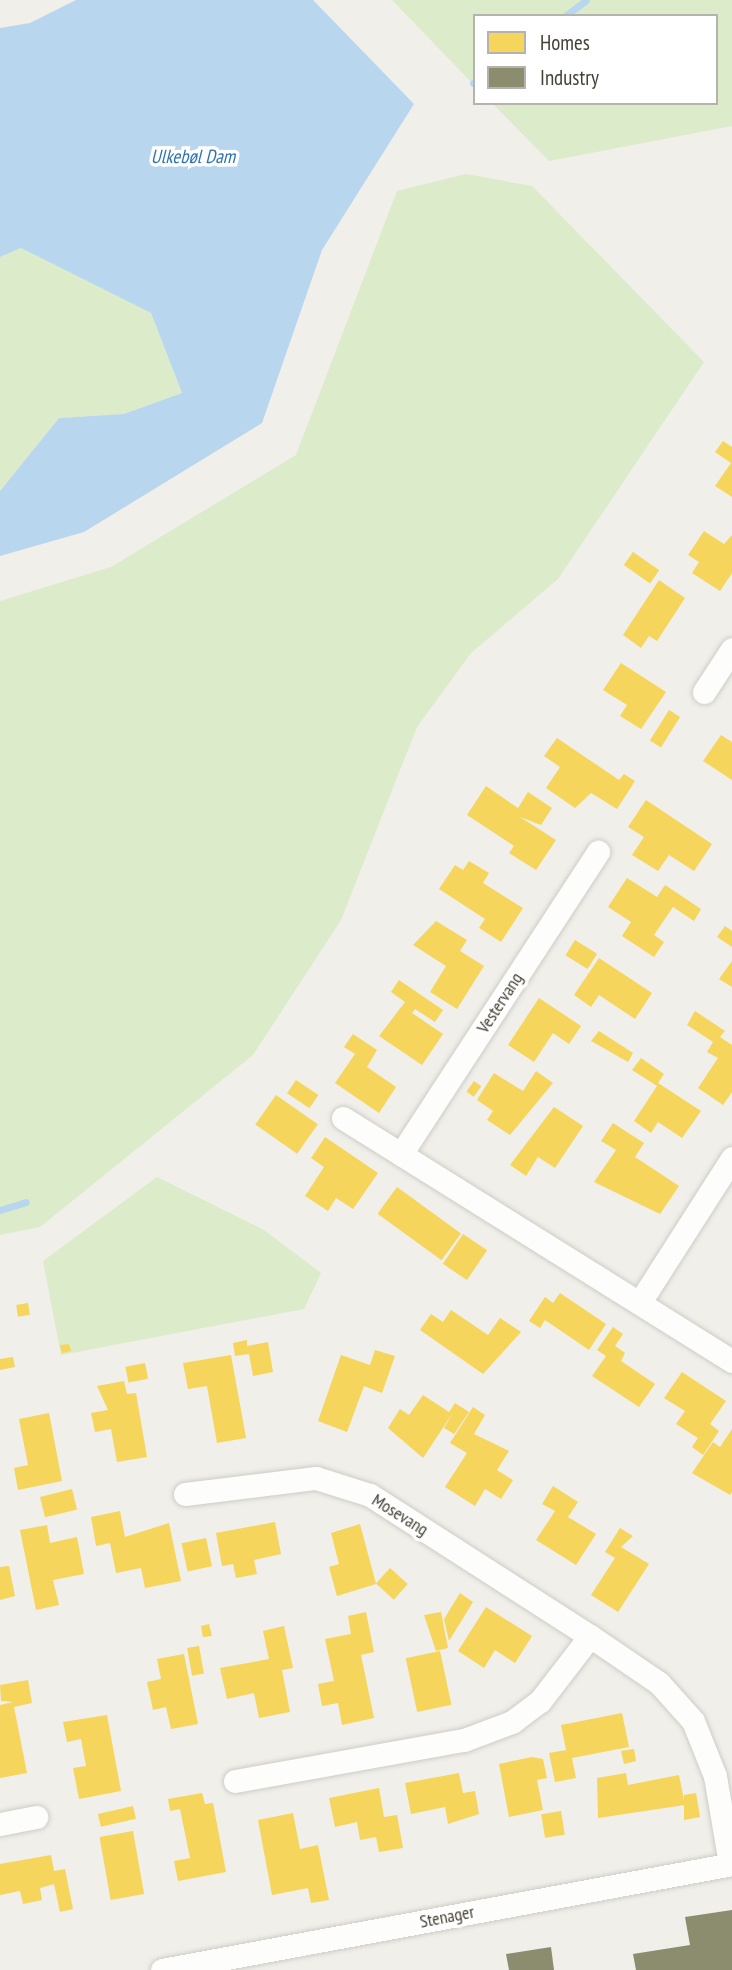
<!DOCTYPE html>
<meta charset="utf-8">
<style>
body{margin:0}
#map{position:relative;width:732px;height:1970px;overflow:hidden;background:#f0efe9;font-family:"PT Sans Narrow",sans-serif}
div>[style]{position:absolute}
.green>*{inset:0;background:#dcebc9}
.water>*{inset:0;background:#b9d6ef}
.homes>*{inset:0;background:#f6d55c;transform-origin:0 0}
.industry>*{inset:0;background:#8c8c6e}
.stream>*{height:7px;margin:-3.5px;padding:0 3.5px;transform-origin:3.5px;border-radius:3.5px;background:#b9d6ef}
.roads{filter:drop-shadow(0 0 2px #ceccc7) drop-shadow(0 0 2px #ceccc7)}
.minor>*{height:23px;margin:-11.5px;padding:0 11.5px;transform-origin:11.5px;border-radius:11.5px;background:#fdfdfc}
span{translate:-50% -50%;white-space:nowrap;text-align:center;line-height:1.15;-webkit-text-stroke:7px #fff;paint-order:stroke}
.street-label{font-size:18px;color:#464135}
.water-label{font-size:19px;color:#2e73b3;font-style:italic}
.legend{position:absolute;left:473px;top:14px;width:245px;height:91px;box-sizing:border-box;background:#fff;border:2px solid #b5b3ae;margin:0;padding:9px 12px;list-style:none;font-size:21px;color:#464135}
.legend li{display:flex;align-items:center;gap:14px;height:35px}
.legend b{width:35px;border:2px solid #b5b3ae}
</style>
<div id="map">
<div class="green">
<div style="clip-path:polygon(392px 0,732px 0,732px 126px,549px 161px,492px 103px,716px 103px,716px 16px,475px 16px,475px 86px)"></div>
<div style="clip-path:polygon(466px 174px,532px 186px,704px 362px,558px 579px,471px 653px,417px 727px,341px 920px,253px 1055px,40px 1227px,0 1235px,0 601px,111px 567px,296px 455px,397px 191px)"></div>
<div style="clip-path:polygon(21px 248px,151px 313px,182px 393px,124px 414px,59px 418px,0 491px,0 257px)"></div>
<div style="clip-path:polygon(157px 1177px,264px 1230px,321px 1273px,304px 1309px,61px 1355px,43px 1261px)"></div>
</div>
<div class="water">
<div style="clip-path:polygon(76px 0,313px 0,414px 104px,322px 250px,262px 423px,84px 532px,0 556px,0 491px,59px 418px,124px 414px,182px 393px,151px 313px,21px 248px,0 257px,0 28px,30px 23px)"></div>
</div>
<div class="homes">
<div style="clip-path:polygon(723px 441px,732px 447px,732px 497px,715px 486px,731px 463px,715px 452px)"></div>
<div style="clip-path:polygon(704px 531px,724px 544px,732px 535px,732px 573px,720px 591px,692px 573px,699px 562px,688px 555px)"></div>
<div style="left:633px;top:552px;width:32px;height:16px;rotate:35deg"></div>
<div style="clip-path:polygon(659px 580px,685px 598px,657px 641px,649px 636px,641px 648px,623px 635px)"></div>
<div style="clip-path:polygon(621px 663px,666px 692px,641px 729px,620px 716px,627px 705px,603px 690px)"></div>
<div style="left:669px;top:710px;width:13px;height:36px;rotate:32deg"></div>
<div style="clip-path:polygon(721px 735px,732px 742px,732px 780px,703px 761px)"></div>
<div style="clip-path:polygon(557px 738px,619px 780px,624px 774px,635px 781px,617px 809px,591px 793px,575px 808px,546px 788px,560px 767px,544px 756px)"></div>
<div style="clip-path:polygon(486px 786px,518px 808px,528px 792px,552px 808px,541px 825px,520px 817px,556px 840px,536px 870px,509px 853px,514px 846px,467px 815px)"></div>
<div style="clip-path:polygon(646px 800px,712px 844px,694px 871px,669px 855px,658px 871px,632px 855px,644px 837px,628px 827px)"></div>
<div style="clip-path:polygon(469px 861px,489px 873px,483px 883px,523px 908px,501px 942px,479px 928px,485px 919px,439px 889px,455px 865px,463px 870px)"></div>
<div style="clip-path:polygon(627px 878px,657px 897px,665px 885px,701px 909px,694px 921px,673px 907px,654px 935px,664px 942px,654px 957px,622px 936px,631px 922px,608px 907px)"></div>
<div style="clip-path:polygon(436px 921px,467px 940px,460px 951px,484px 966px,457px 1009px,430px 992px,446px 966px,413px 945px)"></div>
<div style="clip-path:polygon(725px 926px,732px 931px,732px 947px,717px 937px)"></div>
<div style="left:575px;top:940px;width:26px;height:18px;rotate:32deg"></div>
<div style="clip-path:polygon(599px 958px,652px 993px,635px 1019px,599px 995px,591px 1007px,574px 995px)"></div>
<div style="clip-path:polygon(732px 961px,732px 987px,719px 979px)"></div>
<div style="clip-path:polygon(399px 980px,443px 1010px,435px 1022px,415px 1009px,412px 1013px,443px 1034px,422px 1065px,379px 1036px,405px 1002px,391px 992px)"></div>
<div style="clip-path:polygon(539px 998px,581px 1026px,569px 1044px,553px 1033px,534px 1062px,508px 1045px)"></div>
<div style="clip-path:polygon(695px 1011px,725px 1031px,720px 1037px,732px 1045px,732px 1092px,723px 1105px,698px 1088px,718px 1058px,707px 1052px,713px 1042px,687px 1025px)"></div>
<div style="clip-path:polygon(599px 1031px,633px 1053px,628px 1062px,591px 1041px)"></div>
<div style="clip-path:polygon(353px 1034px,377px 1050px,367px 1067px,396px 1087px,379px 1113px,335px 1083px,355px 1054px,344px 1047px)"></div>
<div style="clip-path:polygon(641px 1058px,664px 1074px,658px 1083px,701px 1111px,682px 1138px,658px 1122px,651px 1133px,634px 1121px,657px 1086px,632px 1070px)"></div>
<div style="clip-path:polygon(536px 1071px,553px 1083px,510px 1135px,487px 1120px,493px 1111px,477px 1100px,494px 1073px,523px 1091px)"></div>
<div style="left:296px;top:1080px;width:27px;height:16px;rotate:34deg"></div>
<div style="left:474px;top:1081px;width:9px;height:13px;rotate:36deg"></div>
<div style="left:276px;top:1095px;width:51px;height:36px;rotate:35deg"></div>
<div style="clip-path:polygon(554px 1107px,583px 1126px,555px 1168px,538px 1157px,526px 1176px,510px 1165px)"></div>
<div style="clip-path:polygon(613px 1123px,644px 1143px,635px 1157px,679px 1186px,660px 1214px,594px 1182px,616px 1150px,601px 1141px)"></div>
<div style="clip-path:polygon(325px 1137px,378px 1173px,353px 1209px,336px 1198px,328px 1211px,305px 1196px,324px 1167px,311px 1158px)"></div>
<div style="left:397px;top:1187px;width:79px;height:33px;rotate:36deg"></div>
<div style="left:463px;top:1234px;width:29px;height:36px;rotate:34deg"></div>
<div style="clip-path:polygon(560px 1293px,606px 1324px,589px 1350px,545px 1320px,540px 1328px,529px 1321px,545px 1297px,553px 1303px)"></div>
<div style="left:28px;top:1303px;width:12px;height:12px;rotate:81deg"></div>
<div style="clip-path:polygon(451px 1310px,488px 1335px,500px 1318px,521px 1332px,483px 1374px,420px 1330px,431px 1314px,443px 1322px)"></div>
<div style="clip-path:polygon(613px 1327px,623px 1334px,615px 1346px,625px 1353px,621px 1361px,655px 1384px,639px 1407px,592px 1376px,606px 1356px,597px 1350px)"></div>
<div style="clip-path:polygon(247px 1340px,247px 1346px,268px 1342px,273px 1372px,253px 1376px,249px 1354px,235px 1356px,233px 1343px)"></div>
<div style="clip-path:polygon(69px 1344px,71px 1351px,62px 1353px,60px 1345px)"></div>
<div style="clip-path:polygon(375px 1350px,395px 1356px,382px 1393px,364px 1386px,347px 1432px,318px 1421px,341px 1355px,370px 1365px)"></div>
<div style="clip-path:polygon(231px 1355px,246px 1438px,217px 1443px,207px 1386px,188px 1389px,183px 1363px)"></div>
<div style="clip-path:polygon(13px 1357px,15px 1367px,0 1370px,0 1359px)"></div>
<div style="left:145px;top:1363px;width:16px;height:20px;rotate:79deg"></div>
<div style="clip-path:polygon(682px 1372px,726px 1401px,710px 1424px,719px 1431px,703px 1455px,692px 1447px,698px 1438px,676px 1424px,685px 1411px,664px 1398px)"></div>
<div style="clip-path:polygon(124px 1381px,127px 1394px,136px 1393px,147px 1457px,117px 1462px,111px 1429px,95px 1432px,91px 1413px,108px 1410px,97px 1386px)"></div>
<div style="clip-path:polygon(423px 1395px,449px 1412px,455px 1403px,469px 1412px,454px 1434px,444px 1428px,454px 1411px,423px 1458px,388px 1428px,400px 1409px,409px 1415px)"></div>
<div style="clip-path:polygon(473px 1407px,485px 1415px,474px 1434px,509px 1451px,497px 1470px,513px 1480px,501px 1499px,485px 1489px,475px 1506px,445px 1487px,467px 1453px,450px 1443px)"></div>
<div style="clip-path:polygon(49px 1413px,62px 1481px,18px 1490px,14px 1468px,28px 1465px,19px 1419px)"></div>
<div style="clip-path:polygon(732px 1429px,732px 1492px,730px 1495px,692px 1473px,713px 1442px,720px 1447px)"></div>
<div style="clip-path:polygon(553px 1486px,578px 1502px,568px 1517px,596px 1534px,576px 1565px,536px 1540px,555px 1511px,542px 1504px)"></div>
<div style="left:72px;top:1489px;width:21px;height:33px;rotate:76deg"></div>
<div style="clip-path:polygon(120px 1511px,125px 1537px,169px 1523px,181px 1581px,145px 1588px,141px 1568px,116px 1573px,110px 1543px,96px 1546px,91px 1517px)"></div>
<div style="clip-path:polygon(275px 1522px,281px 1554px,254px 1560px,257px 1574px,236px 1578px,233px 1564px,222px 1566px,216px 1533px)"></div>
<div style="clip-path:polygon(360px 1524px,376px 1584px,337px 1596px,329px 1567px,339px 1564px,331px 1533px)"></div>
<div style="clip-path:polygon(47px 1525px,50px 1543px,77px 1537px,84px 1574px,53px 1580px,59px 1605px,36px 1610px,20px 1530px)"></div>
<div style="clip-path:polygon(620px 1528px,633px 1536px,621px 1547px,649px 1564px,618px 1612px,591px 1595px,615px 1558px,605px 1552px)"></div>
<div style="left:206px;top:1538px;width:29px;height:25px;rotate:78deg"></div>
<div style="clip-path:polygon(9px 1566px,15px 1596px,0 1600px,0 1567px)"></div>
<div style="left:390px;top:1568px;width:24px;height:21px;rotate:42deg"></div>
<div style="clip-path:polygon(460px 1593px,473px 1602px,449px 1641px,444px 1619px)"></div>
<div style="clip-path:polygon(486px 1607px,532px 1636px,515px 1663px,495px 1650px,484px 1668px,458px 1651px)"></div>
<div style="clip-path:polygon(366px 1612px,374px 1652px,361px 1655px,374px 1718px,342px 1725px,338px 1703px,322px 1706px,318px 1684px,334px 1681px,325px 1639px,351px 1634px,348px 1616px)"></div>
<div style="clip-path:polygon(441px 1612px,448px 1648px,436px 1651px,424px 1615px)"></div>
<div style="clip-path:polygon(209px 1624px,212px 1636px,203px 1637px,201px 1626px)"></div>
<div style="clip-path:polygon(284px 1626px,293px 1668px,282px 1670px,290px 1712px,259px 1718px,254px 1693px,227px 1699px,220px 1668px,269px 1659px,263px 1631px)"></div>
<div style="left:199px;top:1646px;width:28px;height:12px;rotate:80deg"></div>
<div style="left:440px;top:1651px;width:55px;height:35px;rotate:78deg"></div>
<div style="clip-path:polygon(184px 1654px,198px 1724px,171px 1729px,166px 1707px,153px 1710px,147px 1682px,161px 1679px,157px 1659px)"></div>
<div style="clip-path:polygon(28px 1680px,32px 1703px,14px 1707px,27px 1773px,0 1778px,0 1705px,13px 1702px,1px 1701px,0 1685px)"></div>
<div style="clip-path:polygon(622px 1713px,629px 1747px,572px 1758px,576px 1778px,555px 1782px,549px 1753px,566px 1750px,561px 1725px)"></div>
<div style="clip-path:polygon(107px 1715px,121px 1791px,79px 1799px,73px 1768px,86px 1766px,81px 1739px,67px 1742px,63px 1722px)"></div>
<div style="clip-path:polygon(634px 1749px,636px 1761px,624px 1764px,621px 1751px)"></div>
<div style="clip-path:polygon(532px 1757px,543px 1759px,547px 1778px,537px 1780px,543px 1810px,509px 1817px,499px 1764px)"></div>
<div style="clip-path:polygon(459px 1773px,463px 1793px,475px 1791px,479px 1814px,448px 1824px,445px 1807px,411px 1814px,405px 1783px)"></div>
<div style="clip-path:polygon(626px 1773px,628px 1785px,679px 1775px,685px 1805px,598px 1818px,597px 1778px)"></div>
<div style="clip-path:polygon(379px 1788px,384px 1817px,397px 1815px,403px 1848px,379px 1852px,376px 1837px,360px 1840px,357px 1822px,335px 1827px,329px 1798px)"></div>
<div style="clip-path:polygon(202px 1793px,205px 1804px,213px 1803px,226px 1872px,178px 1881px,174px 1861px,190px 1858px,180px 1809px,170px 1811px,168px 1799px)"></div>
<div style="clip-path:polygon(696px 1793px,700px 1817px,684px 1820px,684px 1795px)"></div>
<div style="left:133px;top:1806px;width:13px;height:36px;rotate:77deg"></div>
<div style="left:561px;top:1811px;width:24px;height:20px;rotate:81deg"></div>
<div style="clip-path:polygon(293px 1813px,300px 1849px,318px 1845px,329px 1900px,311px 1903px,308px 1888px,272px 1895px,258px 1820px)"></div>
<div style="left:133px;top:1831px;width:64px;height:34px;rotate:80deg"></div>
<div style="clip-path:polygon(51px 1855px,54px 1871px,65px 1869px,73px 1909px,60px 1912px,54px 1884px,40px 1888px,42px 1900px,23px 1904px,20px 1891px,0 1895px,0 1864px)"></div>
</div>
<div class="industry">
<div style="clip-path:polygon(732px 1910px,732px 1970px,636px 1970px,633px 1954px,690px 1945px,685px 1917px)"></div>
<div style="clip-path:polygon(551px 1947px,554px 1970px,509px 1970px,506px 1954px)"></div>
</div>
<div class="stream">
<div style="left:565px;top:16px;width:26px;rotate:-37deg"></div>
<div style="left:473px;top:83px;width:3px;rotate:-45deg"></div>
<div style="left:0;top:1210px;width:27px;rotate:-17deg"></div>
</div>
<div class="roads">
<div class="minor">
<div style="left:704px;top:692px;width:51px;rotate:-56.9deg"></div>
<div style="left:343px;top:1118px;width:459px;rotate:32deg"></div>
<div style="left:401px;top:1154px;width:361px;rotate:-56.9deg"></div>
<div style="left:640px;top:1302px;width:171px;rotate:-57.4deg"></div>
<div style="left:185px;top:1494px;width:132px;rotate:-7deg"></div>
<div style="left:316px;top:1478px;width:57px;rotate:17.5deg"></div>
<div style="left:370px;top:1495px;width:261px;rotate:32.7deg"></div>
<div style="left:590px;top:1636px;width:83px;rotate:34.3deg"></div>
<div style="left:659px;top:1683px;width:51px;rotate:48.2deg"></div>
<div style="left:693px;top:1721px;width:59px;rotate:68.2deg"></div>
<div style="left:715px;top:1776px;width:89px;rotate:80.3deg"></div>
<div style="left:235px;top:1781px;width:233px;rotate:-10.2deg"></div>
<div style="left:464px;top:1740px;width:51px;rotate:-20.6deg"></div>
<div style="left:512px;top:1722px;width:35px;rotate:-37deg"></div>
<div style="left:540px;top:1701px;width:82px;rotate:-52.4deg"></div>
<div style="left:0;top:1824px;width:37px;rotate:-11deg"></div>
<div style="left:162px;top:1970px;width:580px;rotate:-10.53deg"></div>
</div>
</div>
<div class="street-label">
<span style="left:500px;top:1003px;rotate:-57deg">Vestervang</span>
<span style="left:400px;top:1515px;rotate:32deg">Mosevang</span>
<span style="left:447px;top:1917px;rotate:-11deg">Stenager</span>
</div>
<div class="water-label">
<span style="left:193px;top:157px">Ulkebøl Dam</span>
</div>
<ul class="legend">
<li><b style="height:19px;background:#f6d55c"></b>Homes</li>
<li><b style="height:19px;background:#8c8c6e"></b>Industry</li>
</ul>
</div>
